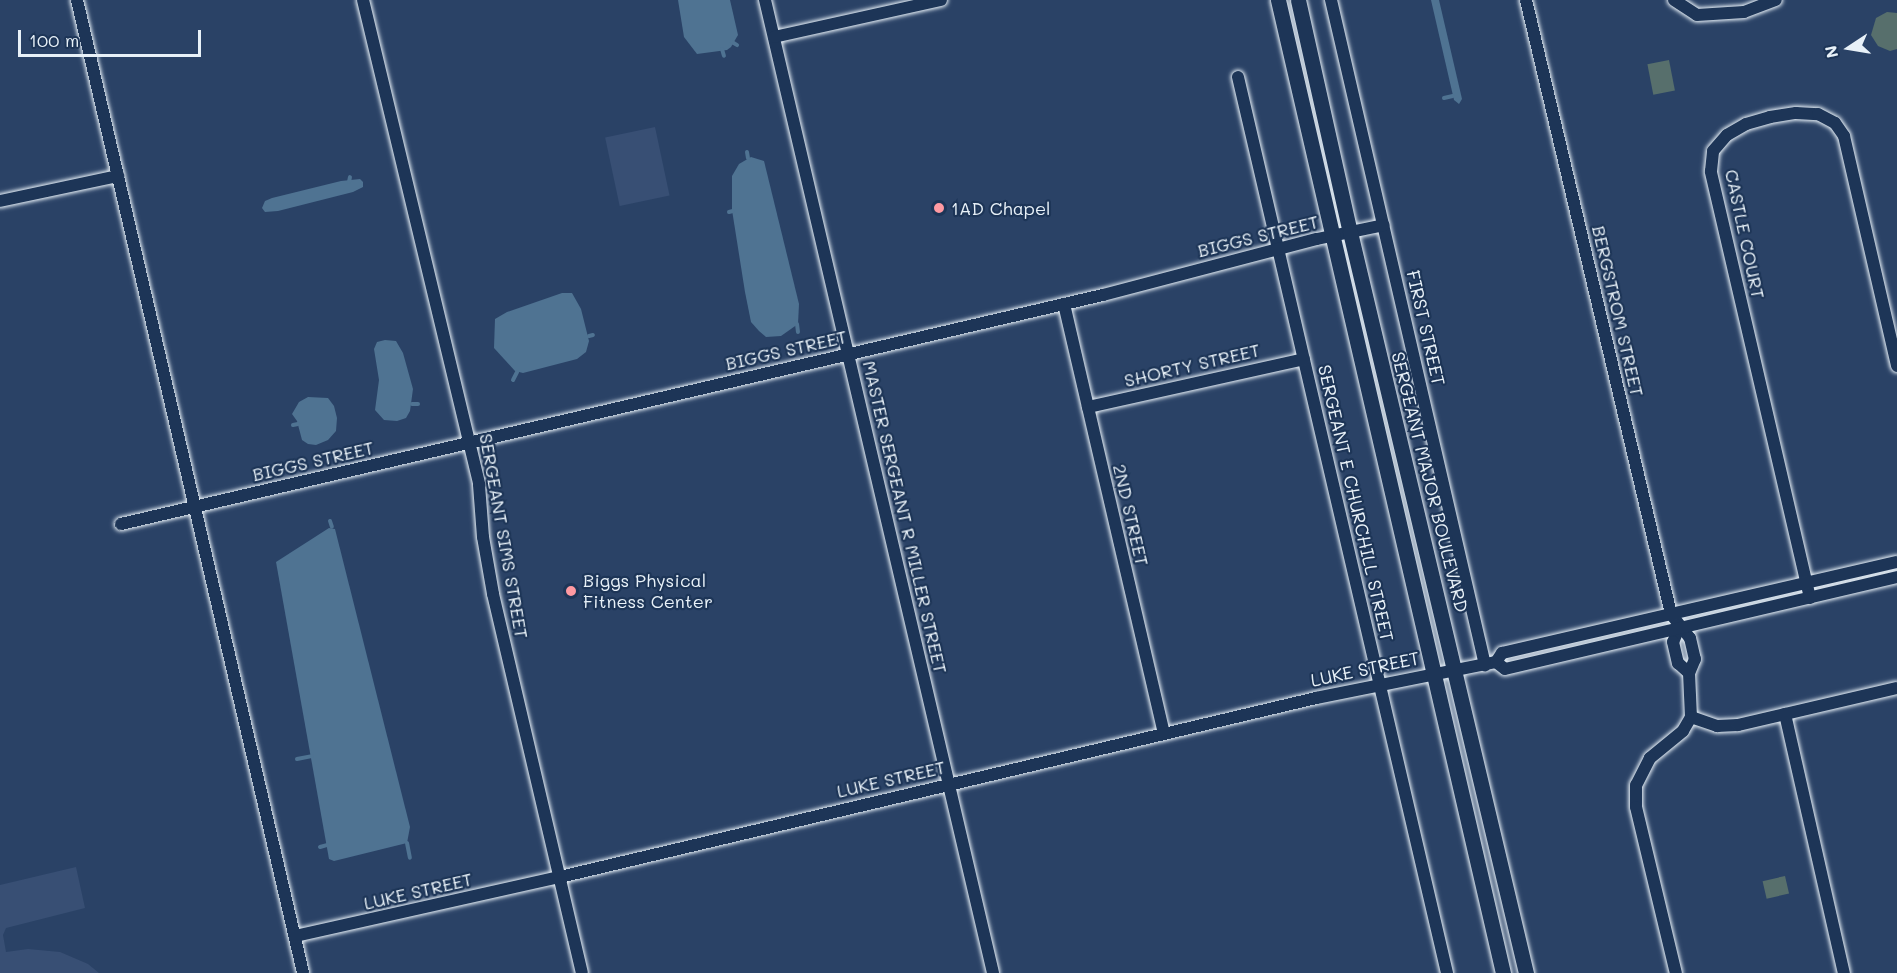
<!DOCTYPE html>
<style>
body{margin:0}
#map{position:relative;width:1897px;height:973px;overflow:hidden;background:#2a4266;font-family:Mali,sans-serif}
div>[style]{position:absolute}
.built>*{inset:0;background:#384f74;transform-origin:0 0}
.green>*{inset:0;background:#576f6c;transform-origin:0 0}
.water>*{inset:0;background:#4f7392}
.stream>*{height:4px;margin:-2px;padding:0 2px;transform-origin:2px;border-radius:2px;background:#4f7392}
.roads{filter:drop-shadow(0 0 2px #e8f1f8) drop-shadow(0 0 2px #e8f1f8)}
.minor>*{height:12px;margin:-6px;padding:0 6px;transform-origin:6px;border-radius:6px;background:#1d3557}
.tertiary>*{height:15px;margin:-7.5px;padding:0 7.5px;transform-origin:7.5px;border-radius:7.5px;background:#1d3557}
.dots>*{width:16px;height:16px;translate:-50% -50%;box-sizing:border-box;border:3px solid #1d3557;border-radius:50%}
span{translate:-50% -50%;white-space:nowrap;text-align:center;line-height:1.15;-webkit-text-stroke:4.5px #1d3557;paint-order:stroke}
.poi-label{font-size:18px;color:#e8f1f8}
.left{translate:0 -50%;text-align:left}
.street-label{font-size:18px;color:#e8f1f8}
.north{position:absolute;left:1819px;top:18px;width:60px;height:60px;-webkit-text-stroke:4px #1d3557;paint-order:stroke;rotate:258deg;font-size:16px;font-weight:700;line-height:24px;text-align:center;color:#e8f1f8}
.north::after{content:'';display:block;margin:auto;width:21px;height:27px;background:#e8f1f8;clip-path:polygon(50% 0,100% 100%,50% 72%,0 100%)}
.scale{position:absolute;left:18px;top:30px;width:183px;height:27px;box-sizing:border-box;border:3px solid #e8f1f8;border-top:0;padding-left:8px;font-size:18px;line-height:21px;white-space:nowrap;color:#e8f1f8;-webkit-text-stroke:4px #1d3557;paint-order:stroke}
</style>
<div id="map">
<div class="built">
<div style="left:655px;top:127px;width:70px;height:51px;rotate:78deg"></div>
<div style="clip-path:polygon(76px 867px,85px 908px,6px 928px,3px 935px,6px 952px,28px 949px,60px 952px,88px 964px,99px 973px,0 973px,0 885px)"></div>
</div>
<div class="green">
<div style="clip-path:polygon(1887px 12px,1897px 13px,1897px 49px,1890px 51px,1878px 46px,1871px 35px,1876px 18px)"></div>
<div style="left:1669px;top:60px;width:31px;height:22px;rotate:79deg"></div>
<div style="left:1785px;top:876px;width:18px;height:23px;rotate:77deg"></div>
</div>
<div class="water">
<div style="clip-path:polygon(678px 0,730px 0,738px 35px,731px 47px,727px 50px,697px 54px,684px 37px)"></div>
<div style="clip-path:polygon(1431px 0,1439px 0,1462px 99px,1459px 104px,1454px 100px)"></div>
<div style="clip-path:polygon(751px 157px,764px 161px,799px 304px,798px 324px,781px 336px,766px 337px,759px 331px,751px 322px,745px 292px,732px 210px,732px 176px,739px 164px)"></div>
<div style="clip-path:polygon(360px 179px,363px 182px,363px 187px,353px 192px,278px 211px,265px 212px,262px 208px,265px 201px,272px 198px,341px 181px)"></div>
<div style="clip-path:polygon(562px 293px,572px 293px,581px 309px,589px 341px,586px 352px,577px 359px,523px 373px,515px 371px,494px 348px,495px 319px,507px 312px)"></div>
<div style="clip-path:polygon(385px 340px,396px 341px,403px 353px,413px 389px,410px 411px,406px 418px,397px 421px,384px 420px,375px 410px,379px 380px,374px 349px,377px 342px)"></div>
<div style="clip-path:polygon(308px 397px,328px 398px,334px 406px,337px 418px,336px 431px,328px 440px,316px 445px,308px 444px,302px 440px,297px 421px,292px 414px,299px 402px)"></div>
<div style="clip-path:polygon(329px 528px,335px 529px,410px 827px,407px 843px,334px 861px,329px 859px,276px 562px)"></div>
</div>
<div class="stream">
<div style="left:732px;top:42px;width:6px;rotate:31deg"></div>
<div style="left:722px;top:49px;width:7px;rotate:74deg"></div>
<div style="left:1444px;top:98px;width:9px;rotate:-13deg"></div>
<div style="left:747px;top:152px;width:6px;rotate:81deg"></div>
<div style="left:349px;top:182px;width:5px;rotate:-79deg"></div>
<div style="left:729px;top:212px;width:4px;rotate:-14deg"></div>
<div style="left:797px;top:324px;width:8px;rotate:83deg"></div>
<div style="left:589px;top:336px;width:4px;rotate:-14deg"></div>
<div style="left:513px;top:380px;width:9px;rotate:-63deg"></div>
<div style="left:412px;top:404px;width:6px"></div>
<div style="left:293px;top:425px;width:5px;rotate:-11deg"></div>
<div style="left:330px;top:521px;width:6px;rotate:72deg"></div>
<div style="left:297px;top:759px;width:15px;rotate:-11deg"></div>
<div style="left:407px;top:843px;width:15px;rotate:79deg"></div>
<div style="left:320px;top:847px;width:7px;rotate:-16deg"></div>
</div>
<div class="roads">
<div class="minor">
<div style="left:77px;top:0;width:999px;rotate:76.92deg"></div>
<div style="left:363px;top:0;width:499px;rotate:76.5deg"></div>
<div style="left:479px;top:485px;width:52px;rotate:85.6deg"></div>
<div style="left:483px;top:537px;width:58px;rotate:80deg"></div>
<div style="left:493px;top:594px;width:389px;rotate:76.8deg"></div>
<div style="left:765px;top:0;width:999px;rotate:76.81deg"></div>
<div style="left:1331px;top:0;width:683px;rotate:76.96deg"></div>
<div style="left:1526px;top:0;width:631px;rotate:76.71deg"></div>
<div style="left:1671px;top:614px;width:31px;rotate:52deg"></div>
<div style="left:1690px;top:638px;width:22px;rotate:77deg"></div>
<div style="left:1695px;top:659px;width:15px;rotate:113deg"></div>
<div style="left:1689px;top:673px;width:44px;rotate:87.4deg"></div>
<div style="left:1691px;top:717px;width:16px;rotate:120deg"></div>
<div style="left:1683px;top:731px;width:43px;rotate:140.7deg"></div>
<div style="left:1650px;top:758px;width:30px;rotate:117deg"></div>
<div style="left:1636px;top:785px;width:22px;rotate:90deg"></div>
<div style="left:1636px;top:807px;width:171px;rotate:76.5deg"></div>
<div style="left:1674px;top:0;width:27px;rotate:33deg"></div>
<div style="left:1697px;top:15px;width:47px;rotate:-3.7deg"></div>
<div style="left:1744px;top:12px;width:34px;rotate:-21deg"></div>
<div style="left:774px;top:37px;width:171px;rotate:-12.5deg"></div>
<div style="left:1238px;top:77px;width:920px;rotate:76.87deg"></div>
<div style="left:0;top:201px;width:121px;rotate:-12deg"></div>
<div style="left:1064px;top:304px;width:441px;rotate:76.9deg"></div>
<div style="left:1088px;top:407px;width:221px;rotate:-12.5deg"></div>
<div style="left:121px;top:524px;width:1008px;rotate:-13.13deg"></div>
<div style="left:1103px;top:295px;width:221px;rotate:-14.7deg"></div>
<div style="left:1317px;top:239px;width:68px;rotate:-11.8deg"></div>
<div style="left:1810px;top:598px;width:438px;rotate:-103.1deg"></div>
<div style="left:1711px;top:171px;width:20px;rotate:-84deg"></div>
<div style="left:1713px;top:151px;width:21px;rotate:-49deg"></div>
<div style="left:1727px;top:135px;width:22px;rotate:-30deg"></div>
<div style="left:1746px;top:124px;width:25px;rotate:-16deg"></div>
<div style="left:1770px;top:117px;width:26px;rotate:-9deg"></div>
<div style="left:1796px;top:113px;width:22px;rotate:3deg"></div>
<div style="left:1818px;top:114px;width:19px;rotate:28deg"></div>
<div style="left:1835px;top:123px;width:16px;rotate:55deg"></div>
<div style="left:1844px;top:136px;width:236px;rotate:77deg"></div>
<div style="left:1679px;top:628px;width:15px;rotate:113deg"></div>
<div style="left:1673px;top:642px;width:22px;rotate:77deg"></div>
<div style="left:1678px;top:663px;width:15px;rotate:42deg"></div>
<div style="left:1496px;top:662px;width:11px;rotate:38deg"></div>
<div style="left:1505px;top:669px;width:403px;rotate:-13.2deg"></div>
<div style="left:1785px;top:714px;width:266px;rotate:77.2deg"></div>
<div style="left:1691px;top:717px;width:28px;rotate:19deg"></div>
<div style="left:1717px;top:726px;width:21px;rotate:-3deg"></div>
<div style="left:1738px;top:725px;width:163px;rotate:-13.1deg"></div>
<div style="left:295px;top:936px;width:271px;rotate:-12.6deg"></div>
<div style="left:560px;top:877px;width:777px;rotate:-13.32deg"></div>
<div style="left:1316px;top:698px;width:184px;rotate:-11.3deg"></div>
<div style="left:1496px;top:662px;width:11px;rotate:-56deg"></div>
<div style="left:1502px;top:653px;width:405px;rotate:-13deg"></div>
</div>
<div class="tertiary">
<div style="left:1278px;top:0;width:999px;rotate:76.98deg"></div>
<div style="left:1298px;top:0;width:238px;rotate:77.4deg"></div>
<div style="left:1350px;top:232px;width:762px;rotate:76.64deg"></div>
</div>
</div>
<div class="dots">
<div style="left:939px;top:208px;background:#ff9aa2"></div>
<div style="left:571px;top:591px;background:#ff9aa2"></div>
</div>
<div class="poi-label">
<span class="left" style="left:951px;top:208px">1AD Chapel</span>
<span class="left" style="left:583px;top:591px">Biggs Physical<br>Fitness Center</span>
</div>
<div class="street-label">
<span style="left:1745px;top:234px;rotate:78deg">CASTLE COURT</span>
<span style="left:1258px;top:236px;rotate:-14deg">BIGGS STREET</span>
<span style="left:1618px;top:311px;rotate:77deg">BERGSTROM STREET</span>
<span style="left:1426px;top:328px;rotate:77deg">FIRST STREET</span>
<span style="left:786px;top:350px;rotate:-13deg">BIGGS STREET</span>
<span style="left:1192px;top:365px;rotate:-13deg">SHORTY STREET</span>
<span style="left:313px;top:461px;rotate:-13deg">BIGGS STREET</span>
<span style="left:1430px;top:482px;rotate:76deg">SERGEANT MAJOR BOULEVARD</span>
<span style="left:1356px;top:503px;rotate:77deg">SERGEANT E CHURCHILL STREET</span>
<span style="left:1131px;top:515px;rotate:77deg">2ND STREET</span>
<span style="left:905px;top:517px;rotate:77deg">MASTER SERGEANT R MILLER STREET</span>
<span style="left:504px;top:536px;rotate:80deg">SERGEANT SIMS STREET</span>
<span style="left:1365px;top:669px;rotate:-12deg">LUKE STREET</span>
<span style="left:891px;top:779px;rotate:-13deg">LUKE STREET</span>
<span style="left:418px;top:891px;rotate:-13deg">LUKE STREET</span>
</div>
<div class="north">N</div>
<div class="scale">100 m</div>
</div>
